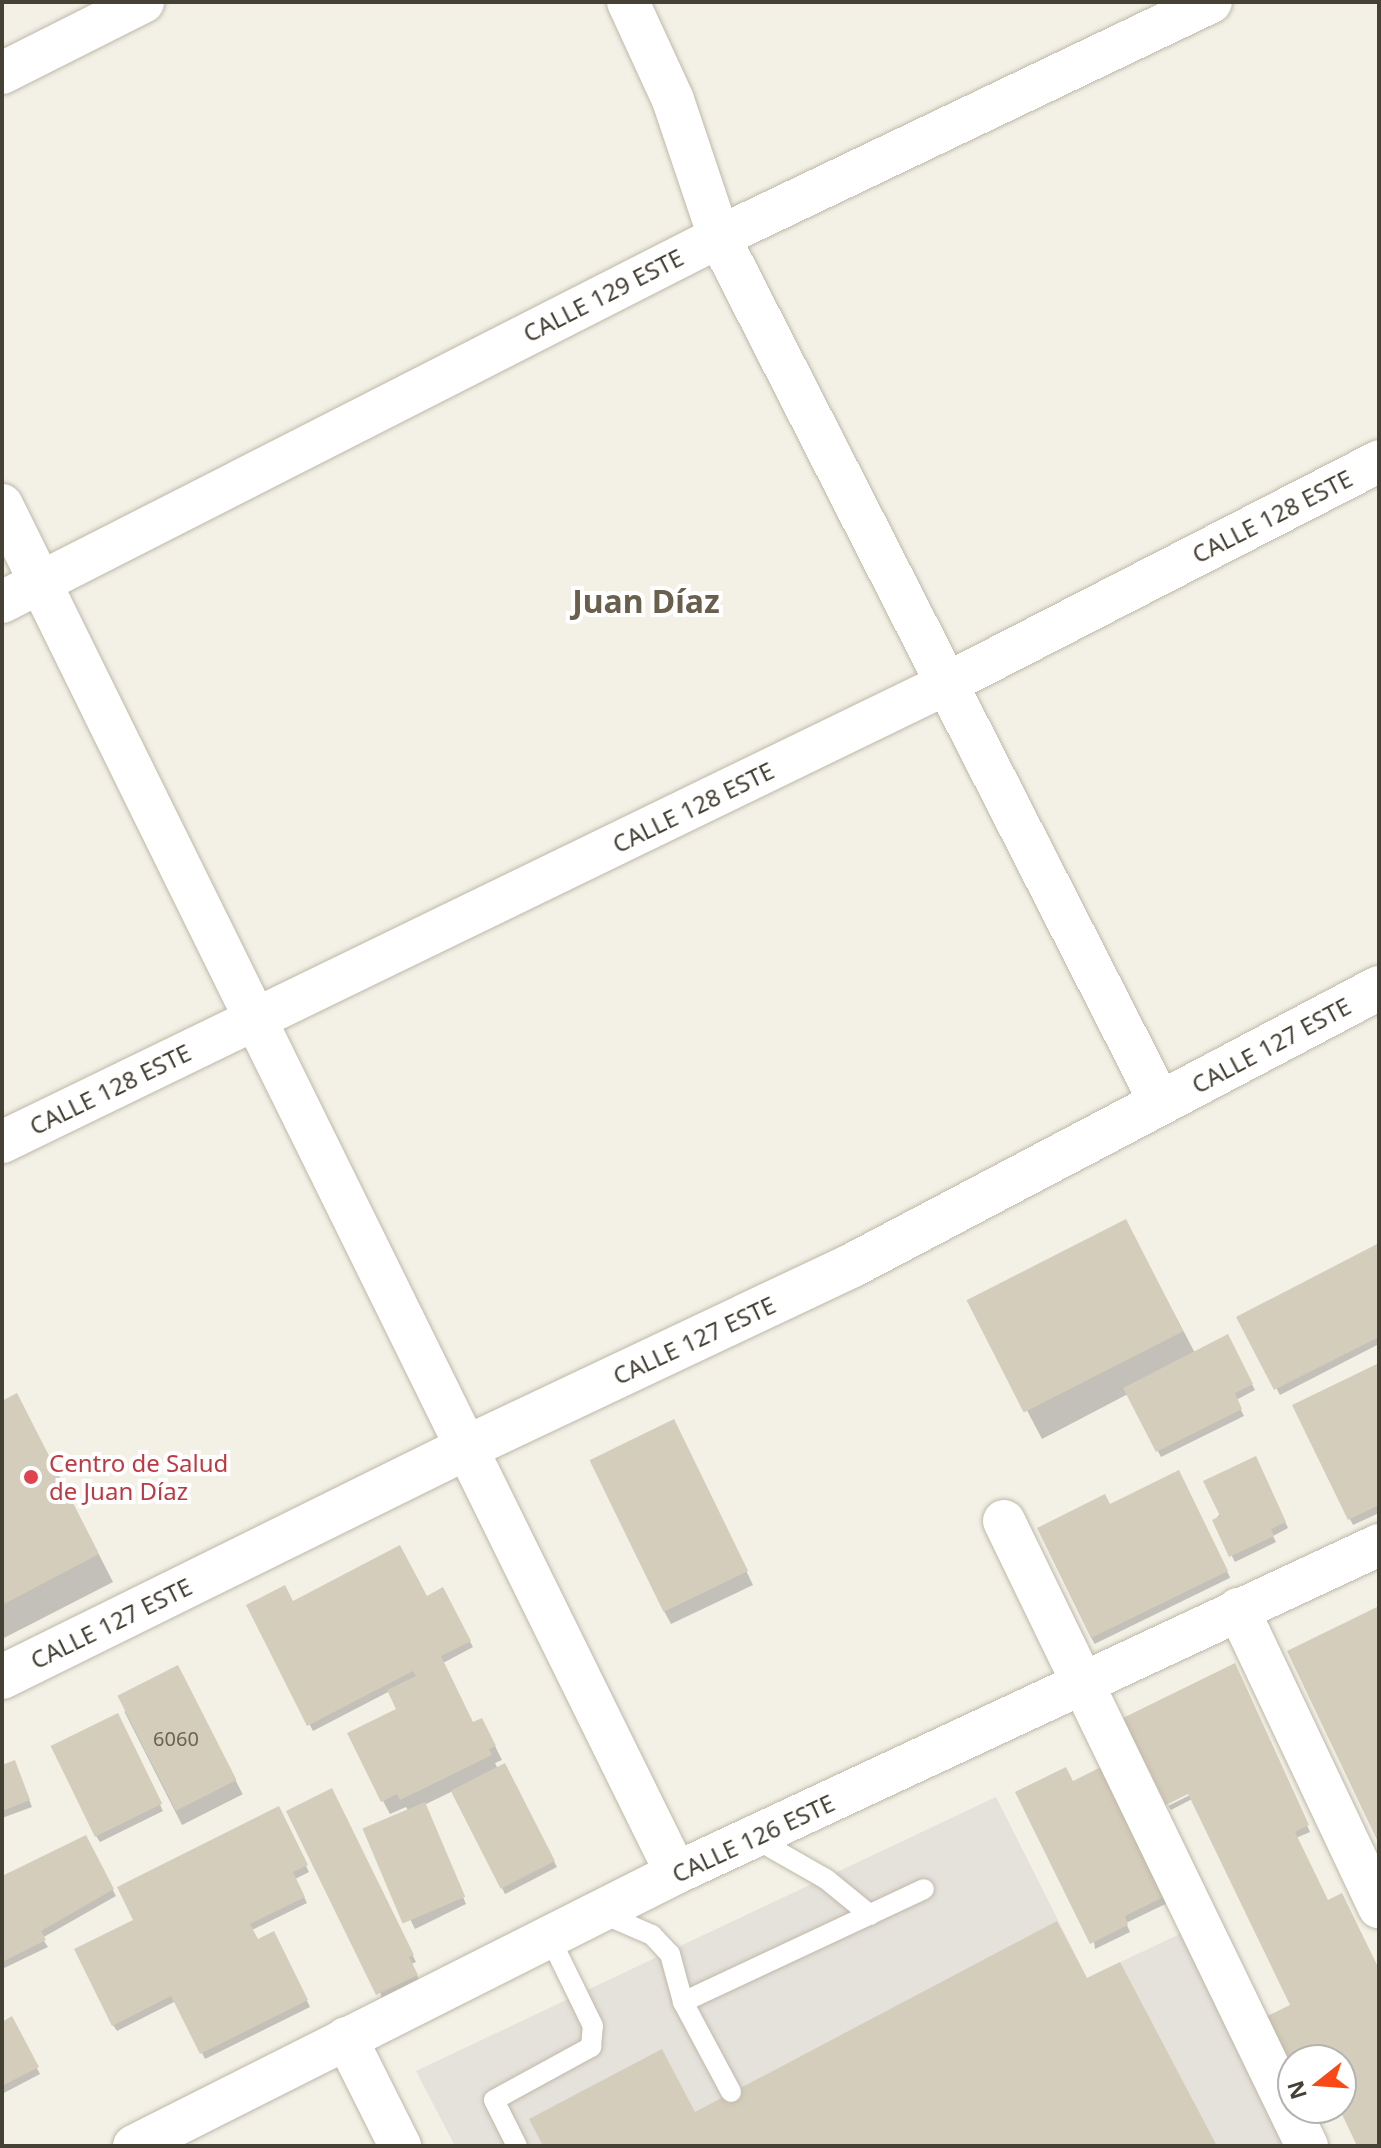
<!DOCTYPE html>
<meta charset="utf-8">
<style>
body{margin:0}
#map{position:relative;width:1381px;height:2148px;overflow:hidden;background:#f3f0e6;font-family:"Noto Sans",sans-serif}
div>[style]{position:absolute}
.industrial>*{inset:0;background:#e5e1db}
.shadow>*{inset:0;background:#0003;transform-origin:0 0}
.building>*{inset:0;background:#d5cdbb;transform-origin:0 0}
.roads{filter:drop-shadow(0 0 2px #bfb8a9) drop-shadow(0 0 2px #bfb8a9)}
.service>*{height:20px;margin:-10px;padding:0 10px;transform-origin:10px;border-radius:10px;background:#fff}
.minor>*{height:42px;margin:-21px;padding:0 21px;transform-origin:21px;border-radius:21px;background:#fff}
.tertiary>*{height:44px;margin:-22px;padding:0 22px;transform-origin:22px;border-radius:22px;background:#fff}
.dots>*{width:22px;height:22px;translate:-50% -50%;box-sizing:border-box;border:4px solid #fff;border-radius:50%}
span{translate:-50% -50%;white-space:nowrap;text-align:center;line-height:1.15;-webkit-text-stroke:8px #fff;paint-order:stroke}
.number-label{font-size:20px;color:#6a6456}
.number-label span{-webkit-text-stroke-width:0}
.street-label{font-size:24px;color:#464135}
.health-label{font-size:24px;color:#be3a42}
.left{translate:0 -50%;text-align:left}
.district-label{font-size:32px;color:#695f4c;font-weight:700}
.frame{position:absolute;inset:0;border:4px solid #464135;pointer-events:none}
.north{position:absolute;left:1277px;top:2044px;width:80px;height:80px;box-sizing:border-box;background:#fff;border:2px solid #b5b3ae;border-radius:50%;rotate:253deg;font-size:22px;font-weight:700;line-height:32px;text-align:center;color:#464135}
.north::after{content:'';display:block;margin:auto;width:28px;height:36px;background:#fa4816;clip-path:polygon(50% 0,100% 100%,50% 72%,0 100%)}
</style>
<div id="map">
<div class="industrial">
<div style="clip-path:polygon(996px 1797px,1087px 1978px,1184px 1932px,1290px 2146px,455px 2146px,416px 2071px)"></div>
</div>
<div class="shadow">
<div style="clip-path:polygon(1379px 1246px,1379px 1344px,1280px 1395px,1239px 1318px)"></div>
<div style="clip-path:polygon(1140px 1248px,1195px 1353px,1227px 1337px,1255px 1390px,1236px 1400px,1244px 1416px,1161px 1457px,1128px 1394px,1042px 1439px,970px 1302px)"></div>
<div style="clip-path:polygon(1379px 1365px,1379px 1513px,1353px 1525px,1350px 1519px)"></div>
<div style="clip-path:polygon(2px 1403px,31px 1422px,113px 1582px,2px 1639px)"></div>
<div style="clip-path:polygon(681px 1435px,753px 1585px,671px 1624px,664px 1611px)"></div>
<div style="clip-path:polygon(1259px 1465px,1288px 1528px,1273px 1536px,1276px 1542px,1235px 1562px,1214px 1521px)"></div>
<div style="left:1182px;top:1479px;width:110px;height:151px;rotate:64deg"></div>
<div style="clip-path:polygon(442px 1590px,473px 1647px,443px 1663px,473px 1724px,489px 1734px,502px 1760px,495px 1763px,498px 1769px,504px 1766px,557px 1867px,505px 1894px,453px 1791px,424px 1805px,466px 1904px,415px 1929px,367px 1833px,409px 1812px,406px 1807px,390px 1814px,383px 1801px,399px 1710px,390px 1691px,313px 1731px,248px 1606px,296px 1611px,427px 1598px)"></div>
<div style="clip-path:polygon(1238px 1672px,1310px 1832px,1296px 1838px,1328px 1903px,1379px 1972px,1379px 2146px,1359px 2146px,1341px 2060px,1293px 2060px,1293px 2069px,1288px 2064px,1292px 2006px,1192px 1799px,1171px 1810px,1168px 1806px,1198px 1791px)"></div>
<div style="left:185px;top:1681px;width:127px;height:68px;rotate:63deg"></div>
<div style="clip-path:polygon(118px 1716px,163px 1811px,100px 1842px,96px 1836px)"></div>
<div style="clip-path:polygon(2px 1767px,17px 1769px,32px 1807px,2px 1818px)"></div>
<div style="clip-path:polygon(1072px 1783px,1180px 1897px,1126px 1923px,1130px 1932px,1095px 1949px)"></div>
<div style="clip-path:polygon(334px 1796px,416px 1962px,411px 1964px,420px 1981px,382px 2000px)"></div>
<div style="clip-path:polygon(281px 1815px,309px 1872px,295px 1879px,307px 1903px,252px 1930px,257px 1941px,277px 1939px,310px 2007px,205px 2059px,176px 2001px,117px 2031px,113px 2025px,136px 1921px)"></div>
<div style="clip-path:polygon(85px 1837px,116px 1896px,42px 1938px,48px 1947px,2px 1969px,2px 1880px)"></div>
<div style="clip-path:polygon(11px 2019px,40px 2074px,2px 2094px,2px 2024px)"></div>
</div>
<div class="building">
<div style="left:1126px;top:1219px;width:126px;height:179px;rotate:63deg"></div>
<div style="clip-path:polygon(1379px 1243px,1379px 1337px,1274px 1390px,1236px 1317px)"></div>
<div style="clip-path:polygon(1228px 1334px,1253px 1384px,1235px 1393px,1242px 1409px,1156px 1452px,1123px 1388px)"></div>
<div style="clip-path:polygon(1379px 1363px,1379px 1505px,1348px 1520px,1292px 1405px)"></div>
<div style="clip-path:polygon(17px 1393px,99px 1554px,2px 1605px,2px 1401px)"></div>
<div style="left:674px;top:1419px;width:169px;height:94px;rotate:64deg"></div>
<div style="clip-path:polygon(1256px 1456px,1286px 1522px,1271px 1529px,1274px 1536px,1229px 1557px,1212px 1520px,1220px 1516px,1203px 1481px)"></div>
<div style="clip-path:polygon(1179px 1470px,1228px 1571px,1091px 1638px,1037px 1528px,1105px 1494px,1110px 1504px)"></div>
<div style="clip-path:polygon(400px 1545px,427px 1596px,443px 1587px,471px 1641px,441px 1656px,473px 1722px,482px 1718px,496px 1746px,489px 1749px,492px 1755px,400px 1800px,397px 1794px,381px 1802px,347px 1733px,396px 1709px,387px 1690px,416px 1676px,413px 1671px,307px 1726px,246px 1605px,285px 1585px,293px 1601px)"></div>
<div style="clip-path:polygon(1379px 1606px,1379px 1844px,1287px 1651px)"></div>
<div style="clip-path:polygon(1235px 1663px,1309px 1825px,1295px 1832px,1328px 1900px,1342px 1893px,1379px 1969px,1379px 2146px,1357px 2146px,1339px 2108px,1341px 2060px,1317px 2060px,1314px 2052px,1286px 2065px,1263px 2018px,1290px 2005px,1188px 1794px,1166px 1805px,1123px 1718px)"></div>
<div style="left:178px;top:1665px;width:129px;height:68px;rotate:63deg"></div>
<div style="left:118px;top:1713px;width:101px;height:75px;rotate:64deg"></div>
<div style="clip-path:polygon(15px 1760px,30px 1800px,2px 1811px,2px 1765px)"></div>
<div style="left:505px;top:1763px;width:110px;height:61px;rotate:63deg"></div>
<div style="clip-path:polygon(1103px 1766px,1178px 1890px,1125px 1916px,1128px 1925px,1090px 1944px,1015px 1792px,1066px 1767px,1073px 1781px)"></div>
<div style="clip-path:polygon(332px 1788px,414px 1955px,409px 1957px,418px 1975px,376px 1995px,286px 1811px)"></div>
<div style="left:425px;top:1802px;width:103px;height:68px;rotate:67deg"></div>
<div style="clip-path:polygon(279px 1806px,308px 1865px,293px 1872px,305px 1897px,250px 1924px,258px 1939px,274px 1931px,308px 2000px,200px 2054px,171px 1996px,112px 2026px,74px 1949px,133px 1920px,117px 1887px)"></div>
<div style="clip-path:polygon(86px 1835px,114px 1889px,41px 1931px,46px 1940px,2px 1962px,2px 1876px)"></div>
<div style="clip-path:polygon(1057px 1921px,1087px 1978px,1120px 1962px,1217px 2146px,543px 2146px,529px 2119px,662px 2049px,695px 2112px)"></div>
<div style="clip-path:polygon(12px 2016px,39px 2067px,2px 2086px,2px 2022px)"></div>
</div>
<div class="roads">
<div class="service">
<div style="left:754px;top:1838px;width:83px;rotate:29.7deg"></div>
<div style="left:826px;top:1879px;width:57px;rotate:39.3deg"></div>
<div style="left:599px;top:1912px;width:58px;rotate:23.5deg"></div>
<div style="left:652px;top:1935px;width:26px;rotate:47deg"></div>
<div style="left:670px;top:1954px;width:50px;rotate:74.8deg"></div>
<div style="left:683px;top:2002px;width:102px;rotate:61.9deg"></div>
<div style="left:683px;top:2002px;width:266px;rotate:-25.1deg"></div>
<div style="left:517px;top:2146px;width:51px;rotate:-116.6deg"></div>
<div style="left:494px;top:2100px;width:111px;rotate:-28.7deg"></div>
<div style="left:591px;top:2047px;width:21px;rotate:-85deg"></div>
<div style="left:593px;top:2026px;width:100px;rotate:-116.1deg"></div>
</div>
<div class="minor">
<div style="left:628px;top:2px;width:108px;rotate:65.3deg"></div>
<div style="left:673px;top:100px;width:145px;rotate:71.4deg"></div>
<div style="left:719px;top:237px;width:973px;rotate:62.99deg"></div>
<div style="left:2px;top:73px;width:158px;rotate:-26.7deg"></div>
<div style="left:2px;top:505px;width:1525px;rotate:63.77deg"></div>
<div style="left:2px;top:602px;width:805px;rotate:-26.98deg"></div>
<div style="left:719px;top:237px;width:545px;rotate:-25.53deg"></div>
<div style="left:2px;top:1142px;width:1049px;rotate:-25.88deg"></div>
<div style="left:946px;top:684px;width:487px;rotate:-27.2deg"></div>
<div style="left:1004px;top:1521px;width:695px;rotate:64.14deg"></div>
<div style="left:1238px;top:1609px;width:330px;rotate:64.7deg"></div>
<div style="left:346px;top:2038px;width:121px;rotate:63.4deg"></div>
<div style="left:134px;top:2146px;width:607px;rotate:-26.73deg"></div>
<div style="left:676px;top:1873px;width:776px;rotate:-25.01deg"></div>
</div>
<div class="tertiary">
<div style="left:2px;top:1677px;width:522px;rotate:-26.27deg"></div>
<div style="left:470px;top:1446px;width:421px;rotate:-25.3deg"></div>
<div style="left:851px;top:1266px;width:597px;rotate:-27.77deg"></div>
</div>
</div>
<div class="dots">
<div style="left:31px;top:1477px;background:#e0444e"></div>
</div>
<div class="number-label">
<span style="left:176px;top:1738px">6060</span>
</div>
<div class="street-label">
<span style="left:603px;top:295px;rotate:-27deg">CALLE 129 ESTE</span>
<span style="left:1272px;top:516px;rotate:-27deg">CALLE 128 ESTE</span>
<span style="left:693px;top:807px;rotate:-26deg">CALLE 128 ESTE</span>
<span style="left:1271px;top:1045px;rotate:-28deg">CALLE 127 ESTE</span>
<span style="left:110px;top:1089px;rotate:-26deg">CALLE 128 ESTE</span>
<span style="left:694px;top:1340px;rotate:-25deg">CALLE 127 ESTE</span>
<span style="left:111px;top:1623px;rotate:-26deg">CALLE 127 ESTE</span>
<span style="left:753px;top:1838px;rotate:-25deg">CALLE 126 ESTE</span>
</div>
<div class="health-label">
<span class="left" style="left:49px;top:1477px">Centro de Salud<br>de Juan Díaz</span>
</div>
<div class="district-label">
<span style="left:646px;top:601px">Juan Díaz</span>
</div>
<div class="frame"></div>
<div class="north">N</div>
</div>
